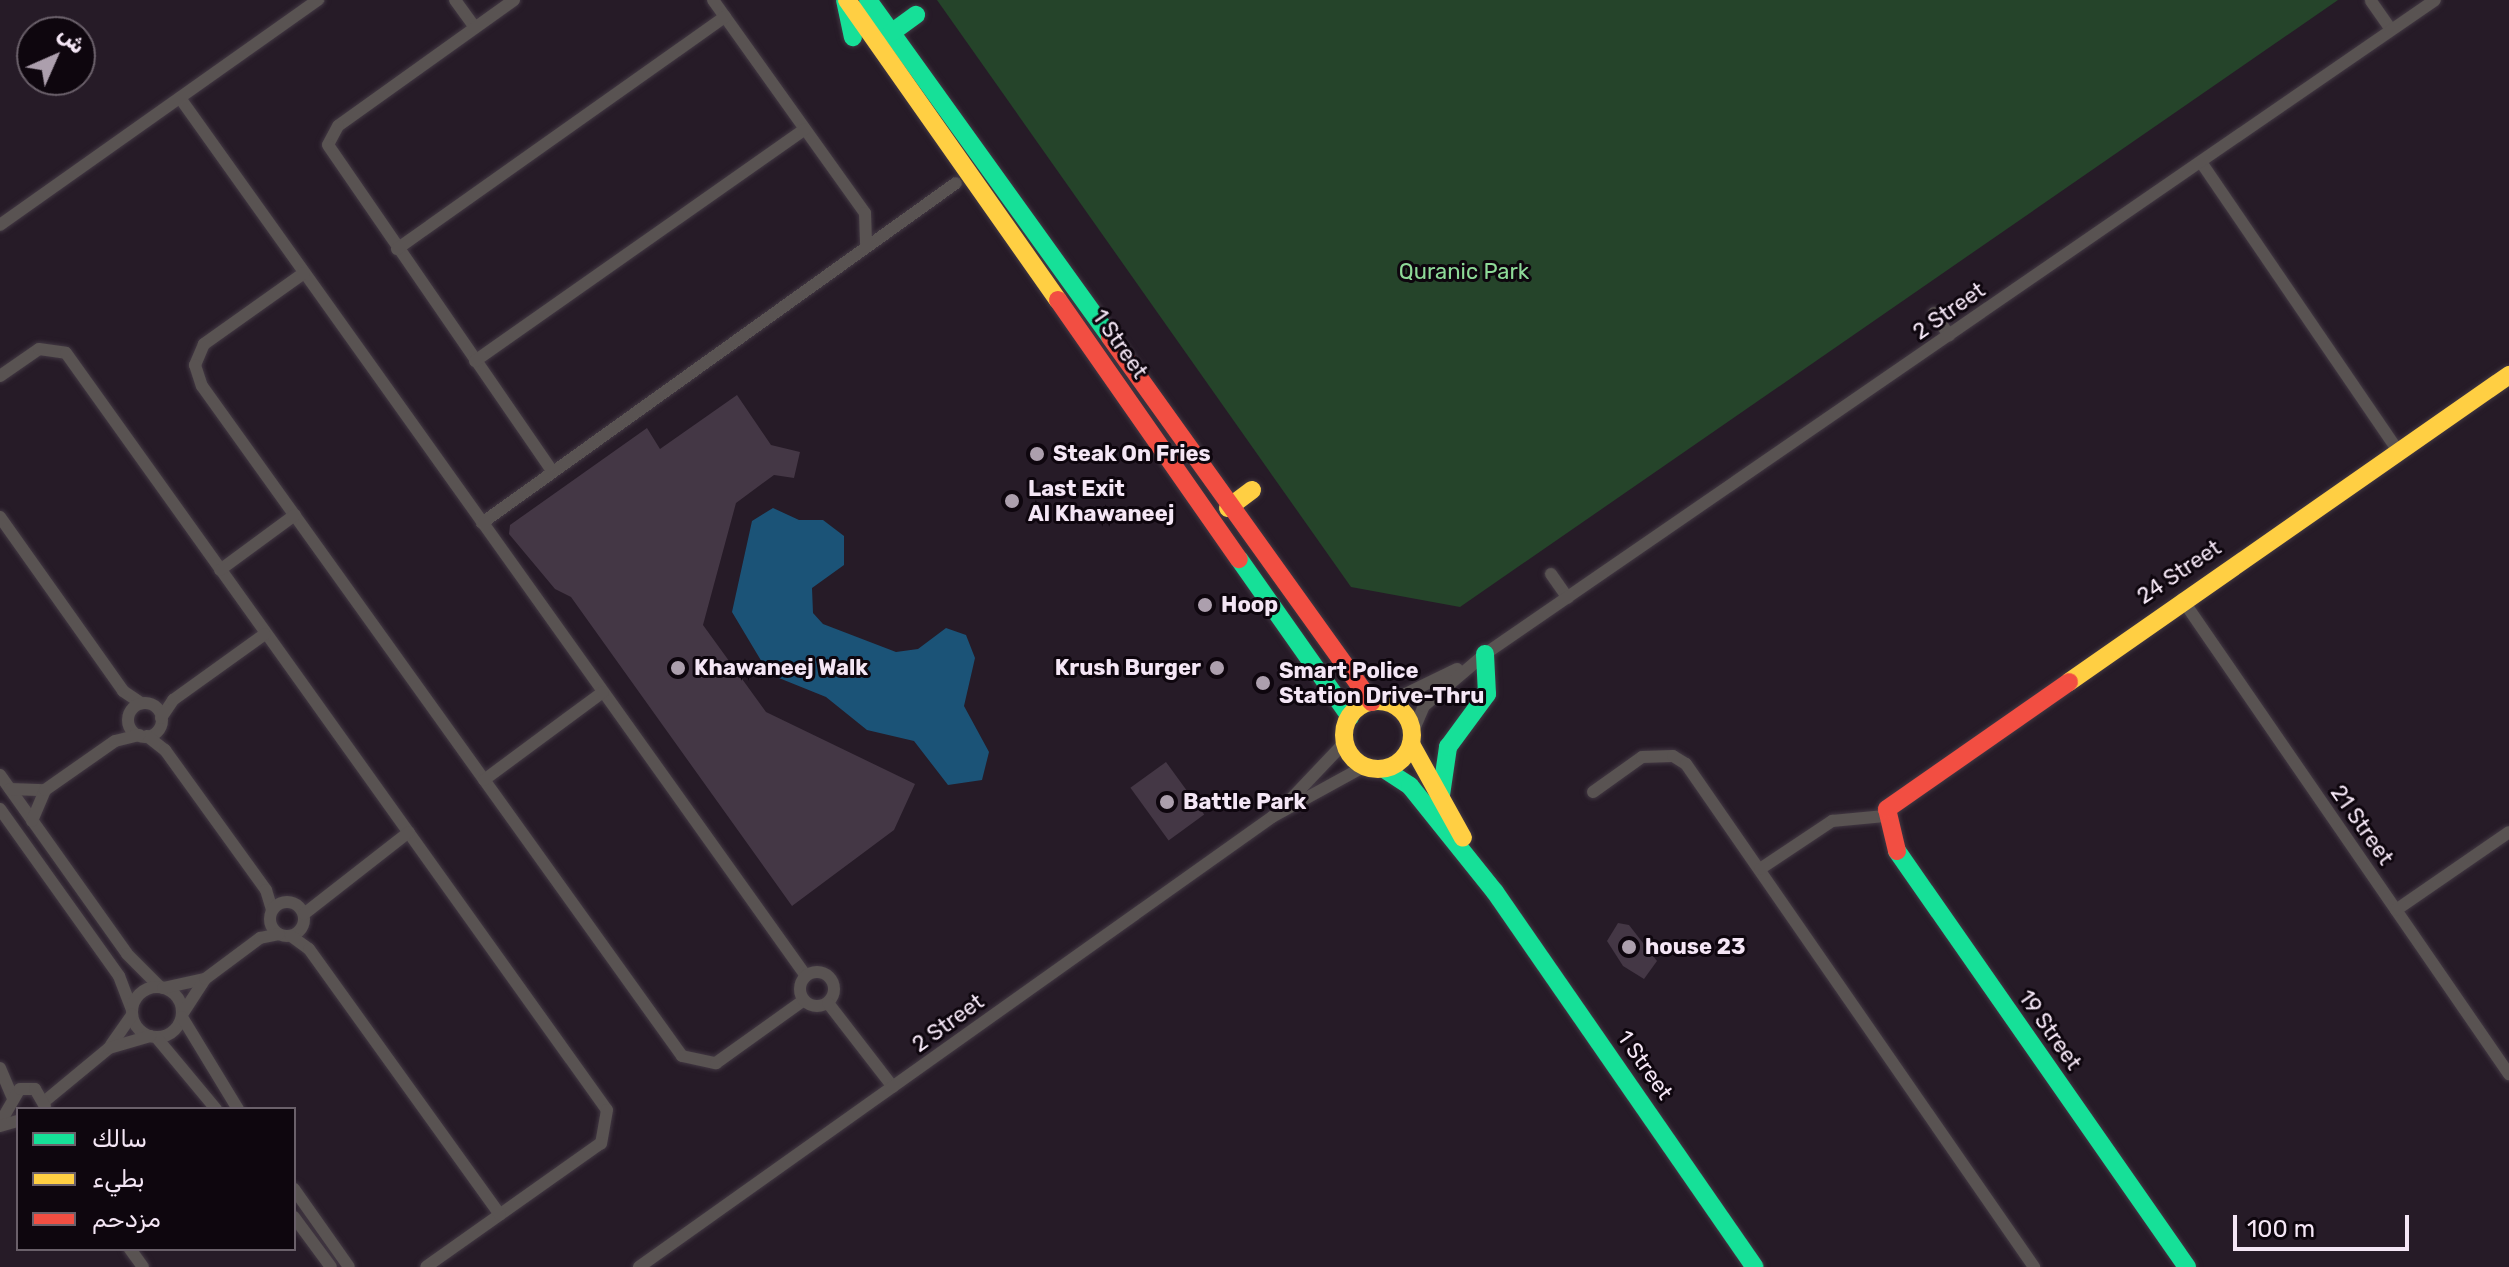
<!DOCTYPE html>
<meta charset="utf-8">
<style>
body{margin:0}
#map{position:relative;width:2509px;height:1267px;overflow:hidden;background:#261b27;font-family:Rubik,Vazirmatn,sans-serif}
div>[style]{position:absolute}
.green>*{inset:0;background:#25442a}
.water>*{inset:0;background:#1b5377}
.building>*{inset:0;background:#443745;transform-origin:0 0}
.roads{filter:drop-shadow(0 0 2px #423843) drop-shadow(0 0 2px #423843)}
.street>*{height:12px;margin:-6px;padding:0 6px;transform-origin:6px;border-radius:6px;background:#595352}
.street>.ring{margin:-6px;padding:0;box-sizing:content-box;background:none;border:12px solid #595352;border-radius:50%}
.fast>*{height:18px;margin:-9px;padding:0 9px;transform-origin:9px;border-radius:9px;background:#16e098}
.slow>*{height:18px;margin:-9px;padding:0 9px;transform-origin:9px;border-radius:9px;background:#ffcf43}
.slow>.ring{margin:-9px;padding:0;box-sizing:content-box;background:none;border:18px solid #ffcf43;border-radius:50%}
.jam>*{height:18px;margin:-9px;padding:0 9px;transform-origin:9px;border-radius:9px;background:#f24e42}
.dots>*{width:22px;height:22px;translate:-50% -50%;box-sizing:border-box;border:4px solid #0e060e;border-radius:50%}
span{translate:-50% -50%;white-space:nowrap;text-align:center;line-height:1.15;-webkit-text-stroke:6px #0e060e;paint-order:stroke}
.park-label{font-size:22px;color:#8eda98}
.street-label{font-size:22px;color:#f4e6f5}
.poi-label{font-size:22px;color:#f4e6f5;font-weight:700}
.left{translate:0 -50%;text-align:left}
.right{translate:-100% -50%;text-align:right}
.legend{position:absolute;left:16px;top:1107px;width:280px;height:144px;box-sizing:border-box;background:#0e060e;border:2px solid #6a606a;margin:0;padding:10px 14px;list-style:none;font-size:24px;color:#f4e6f5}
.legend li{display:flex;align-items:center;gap:16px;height:40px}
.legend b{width:40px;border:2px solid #6a606a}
.north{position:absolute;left:16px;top:16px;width:80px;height:80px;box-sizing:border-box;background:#0e060e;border:2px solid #6a606a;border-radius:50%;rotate:45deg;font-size:22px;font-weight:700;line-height:32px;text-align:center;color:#f4e6f5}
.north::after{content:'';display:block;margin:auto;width:28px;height:36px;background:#ac9fad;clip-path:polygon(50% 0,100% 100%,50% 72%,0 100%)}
.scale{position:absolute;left:2233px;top:1215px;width:176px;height:36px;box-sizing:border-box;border:4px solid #f4e6f5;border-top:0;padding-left:10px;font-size:24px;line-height:28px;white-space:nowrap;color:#f4e6f5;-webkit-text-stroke:6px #0e060e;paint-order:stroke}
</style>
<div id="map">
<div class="green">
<div style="clip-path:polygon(937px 0,2338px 0,1460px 607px,1351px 587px)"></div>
</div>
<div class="water">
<div style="clip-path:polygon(773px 508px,799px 520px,823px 520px,844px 536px,844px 565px,812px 588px,813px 613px,823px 624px,896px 652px,918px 649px,946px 628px,966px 635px,975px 658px,964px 706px,989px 752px,982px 780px,948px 785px,914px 741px,867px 730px,826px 697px,769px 674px,732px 612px,752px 521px)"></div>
</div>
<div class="building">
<div style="clip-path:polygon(737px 395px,771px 445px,800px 452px,794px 478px,774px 475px,736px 503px,703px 625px,766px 712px,915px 784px,894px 830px,792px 906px,571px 597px,555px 589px,509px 534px,510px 525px,647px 428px,660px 449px)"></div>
<div style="left:1166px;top:762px;width:65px;height:44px;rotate:54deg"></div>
<div style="clip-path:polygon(1618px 923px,1629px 925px,1657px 961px,1644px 979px,1623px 966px,1607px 941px)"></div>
</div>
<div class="roads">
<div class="street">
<div style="left:455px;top:0;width:34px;rotate:54deg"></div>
<div style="left:514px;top:0;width:216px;rotate:144.4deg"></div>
<div style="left:338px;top:126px;width:21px;rotate:118deg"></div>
<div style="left:328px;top:145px;width:397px;rotate:55.5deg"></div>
<div style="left:713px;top:0;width:262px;rotate:54.5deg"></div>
<div style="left:865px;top:213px;width:33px;rotate:88deg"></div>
<div style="left:2371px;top:1px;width:35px;rotate:55deg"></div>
<div style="left:180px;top:98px;width:1078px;rotate:54.51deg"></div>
<div style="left:2201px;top:162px;width:350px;rotate:55.7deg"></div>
<div style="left:0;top:225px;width:390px;rotate:-35.3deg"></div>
<div style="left:397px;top:249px;width:402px;rotate:-35.3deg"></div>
<div style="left:304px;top:273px;width:123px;rotate:144.6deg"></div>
<div style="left:204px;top:344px;width:23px;rotate:113deg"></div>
<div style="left:195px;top:365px;width:22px;rotate:72deg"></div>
<div style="left:202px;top:386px;width:824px;rotate:54.38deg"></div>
<div style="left:682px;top:1056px;width:35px;rotate:12deg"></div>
<div style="left:716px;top:1063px;width:108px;rotate:-35.6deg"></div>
<div style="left:1934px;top:313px;width:27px;rotate:56deg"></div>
<div style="left:475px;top:361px;width:403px;rotate:-35.1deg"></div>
<div style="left:0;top:376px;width:47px;rotate:-34.7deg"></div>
<div style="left:39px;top:349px;width:27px;rotate:8deg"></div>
<div style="left:66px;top:353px;width:930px;rotate:54.45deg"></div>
<div style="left:607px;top:1110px;width:34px;rotate:100deg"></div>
<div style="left:601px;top:1143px;width:214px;rotate:144.7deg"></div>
<div style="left:0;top:517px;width:213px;rotate:54.7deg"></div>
<div style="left:123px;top:691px;width:22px;rotate:34deg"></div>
<div style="left:482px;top:523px;width:583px;rotate:-35.65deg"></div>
<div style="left:220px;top:570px;width:93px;rotate:-36.3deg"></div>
<div style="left:1551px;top:574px;width:29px;rotate:55deg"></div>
<div style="left:2182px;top:599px;width:577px;rotate:55.46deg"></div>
<div style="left:1387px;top:703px;width:78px;rotate:-25.9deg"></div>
<div class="ring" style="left:128px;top:703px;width:22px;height:22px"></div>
<div style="left:161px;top:718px;width:22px;rotate:-56deg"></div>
<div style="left:173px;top:700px;width:113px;rotate:-35.7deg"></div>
<div style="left:1412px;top:734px;width:30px;rotate:-67deg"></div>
<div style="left:1424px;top:706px;width:80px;rotate:-40.4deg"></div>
<div style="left:1485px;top:654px;width:1153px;rotate:-34.54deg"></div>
<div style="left:147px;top:736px;width:23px;rotate:38deg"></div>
<div style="left:165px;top:750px;width:173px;rotate:54.2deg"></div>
<div style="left:266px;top:890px;width:21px;rotate:73deg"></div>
<div style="left:0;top:775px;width:219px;rotate:54.6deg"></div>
<div style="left:127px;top:954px;width:47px;rotate:45deg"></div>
<div style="left:484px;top:780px;width:148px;rotate:-36.5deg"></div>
<div style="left:10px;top:789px;width:35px;rotate:2deg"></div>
<div style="left:1593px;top:792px;width:60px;rotate:-35.5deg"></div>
<div style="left:1642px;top:757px;width:31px;rotate:-2deg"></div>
<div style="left:1673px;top:756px;width:15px;rotate:32deg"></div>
<div style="left:1686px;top:764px;width:612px;rotate:55.32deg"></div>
<div style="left:1290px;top:800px;width:80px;rotate:-46.5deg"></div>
<div style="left:0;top:809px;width:205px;rotate:54.5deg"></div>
<div style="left:119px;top:976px;width:36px;rotate:69deg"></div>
<div style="left:32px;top:821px;width:34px;rotate:-67deg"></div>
<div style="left:45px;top:790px;width:85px;rotate:-35deg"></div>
<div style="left:115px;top:741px;width:25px;rotate:-14deg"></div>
<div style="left:1760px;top:869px;width:87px;rotate:-33.7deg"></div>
<div style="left:1832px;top:821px;width:53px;rotate:-5.4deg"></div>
<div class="ring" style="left:270px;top:902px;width:22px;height:22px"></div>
<div style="left:2396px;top:910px;width:137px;rotate:-34.6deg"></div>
<div style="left:304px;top:914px;width:133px;rotate:-38deg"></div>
<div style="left:291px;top:936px;width:22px;rotate:36deg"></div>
<div style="left:309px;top:949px;width:327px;rotate:54.3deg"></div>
<div class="ring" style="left:800px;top:972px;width:22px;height:22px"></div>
<div class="ring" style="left:132px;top:987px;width:38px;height:38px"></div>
<div style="left:163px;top:988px;width:43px;rotate:-12.1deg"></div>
<div style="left:828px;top:1003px;width:106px;rotate:52.3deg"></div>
<div style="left:183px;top:1013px;width:40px;rotate:-57.1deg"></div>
<div style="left:205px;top:979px;width:69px;rotate:-36.7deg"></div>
<div style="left:260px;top:938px;width:19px;rotate:-12deg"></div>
<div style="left:182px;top:1017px;width:108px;rotate:58.7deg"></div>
<div style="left:156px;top:1037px;width:94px;rotate:50.2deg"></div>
<div style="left:111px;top:1045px;width:37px;rotate:-55deg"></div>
<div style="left:0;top:1068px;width:30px;rotate:67deg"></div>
<div style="left:45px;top:1101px;width:83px;rotate:-39.6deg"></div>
<div style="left:109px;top:1048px;width:43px;rotate:-16.3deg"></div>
<div style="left:0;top:1123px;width:39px;rotate:-60deg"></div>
<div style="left:20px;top:1089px;width:15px"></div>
<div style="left:35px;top:1089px;width:20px;rotate:60deg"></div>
<div style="left:0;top:1126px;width:19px;rotate:-16deg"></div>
<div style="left:294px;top:1189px;width:95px;rotate:54.8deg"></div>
<div style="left:294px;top:1217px;width:62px;rotate:53.5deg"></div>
<div style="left:130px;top:1249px;width:22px;rotate:54deg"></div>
<div style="left:639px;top:1267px;width:777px;rotate:-35.41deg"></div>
<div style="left:1272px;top:817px;width:106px;rotate:-28.7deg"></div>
</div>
<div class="fast">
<div style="left:845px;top:0;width:38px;rotate:78deg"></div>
<div style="left:868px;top:0;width:415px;rotate:54.3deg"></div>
<div style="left:891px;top:33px;width:31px;rotate:-36deg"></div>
<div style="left:1239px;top:559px;width:193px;rotate:54.9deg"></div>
<div style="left:1384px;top:769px;width:31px;rotate:33deg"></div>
<div style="left:1410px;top:786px;width:136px;rotate:51.3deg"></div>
<div style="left:1495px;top:892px;width:456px;rotate:55.3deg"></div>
<div style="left:1440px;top:802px;width:56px;rotate:-81.7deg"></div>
<div style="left:1448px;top:747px;width:66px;rotate:-53.7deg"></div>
<div style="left:1487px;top:694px;width:40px;rotate:-92.9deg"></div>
<div style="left:1897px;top:851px;width:507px;rotate:55.12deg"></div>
</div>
<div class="slow">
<div style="left:847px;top:0;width:367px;rotate:54.9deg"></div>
<div style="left:1228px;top:508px;width:30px;rotate:-37deg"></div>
<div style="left:2069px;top:682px;width:537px;rotate:-34.9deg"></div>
<div class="ring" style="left:1344px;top:701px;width:50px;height:50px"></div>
<div style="left:1411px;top:744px;width:107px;rotate:61deg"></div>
</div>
<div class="jam">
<div style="left:1058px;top:300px;width:316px;rotate:55.1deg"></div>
<div style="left:1110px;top:337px;width:449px;rotate:54.4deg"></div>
<div style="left:1897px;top:851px;width:43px;rotate:-103.4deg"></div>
<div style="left:1887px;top:809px;width:222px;rotate:-34.9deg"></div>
</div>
</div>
<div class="dots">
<div style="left:1037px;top:454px;background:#ac9fad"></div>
<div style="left:1012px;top:501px;background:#ac9fad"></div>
<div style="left:1205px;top:605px;background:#ac9fad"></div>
<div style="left:678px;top:668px;background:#ac9fad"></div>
<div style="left:1217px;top:668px;background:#ac9fad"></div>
<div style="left:1263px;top:683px;background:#ac9fad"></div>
<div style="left:1167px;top:802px;background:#ac9fad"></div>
<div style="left:1629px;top:947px;background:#ac9fad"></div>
</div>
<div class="park-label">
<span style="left:1464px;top:272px">Quranic Park</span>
</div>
<div class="street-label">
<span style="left:1949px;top:311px;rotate:-35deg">2 Street</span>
<span style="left:1120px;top:344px;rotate:55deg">1 Street</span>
<span style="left:2179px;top:572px;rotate:-34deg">24 Street</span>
<span style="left:2362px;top:825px;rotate:55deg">21 Street</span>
<span style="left:948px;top:1023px;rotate:-36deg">2 Street</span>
<span style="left:2050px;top:1030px;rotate:55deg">19 Street</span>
<span style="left:1645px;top:1065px;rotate:55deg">1 Street</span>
</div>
<div class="poi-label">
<span class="left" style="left:1053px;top:454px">Steak On Fries</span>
<span class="left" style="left:1028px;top:501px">Last Exit<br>Al Khawaneej</span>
<span class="left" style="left:1221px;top:605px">Hoop</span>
<span class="left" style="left:694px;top:668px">Khawaneej Walk</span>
<span class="right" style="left:1201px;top:668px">Krush Burger</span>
<span class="left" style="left:1279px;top:683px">Smart Police<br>Station Drive-Thru</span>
<span class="left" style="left:1183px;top:802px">Battle Park</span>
<span class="left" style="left:1645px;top:947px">house 23</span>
</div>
<ul class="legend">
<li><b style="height:10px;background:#16e098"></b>سالك</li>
<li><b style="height:10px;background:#ffcf43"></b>بطيء</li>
<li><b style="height:10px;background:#f24e42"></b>مزدحم</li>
</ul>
<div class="north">ش</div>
<div class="scale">100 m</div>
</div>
